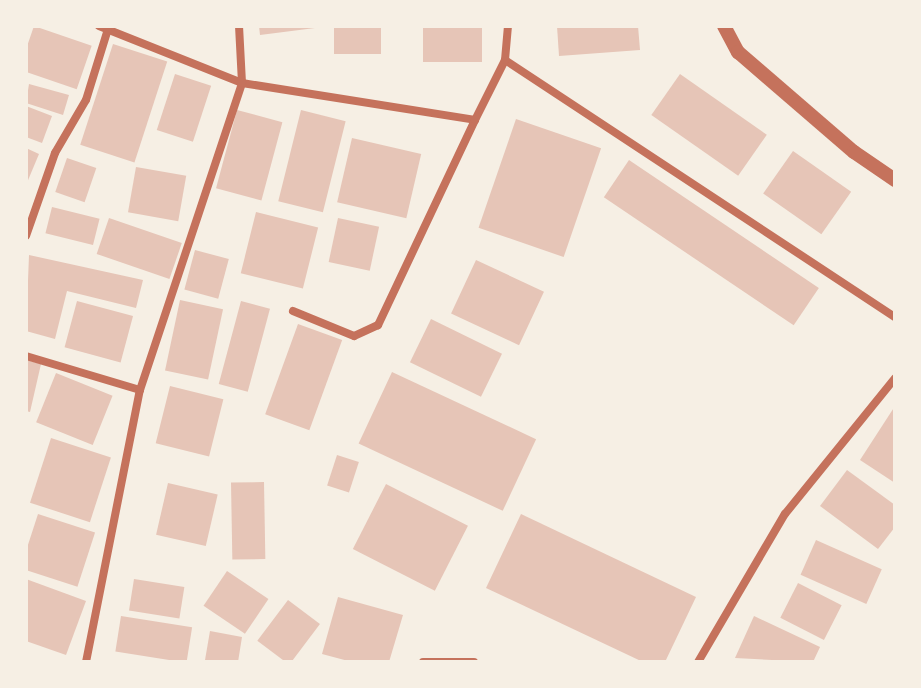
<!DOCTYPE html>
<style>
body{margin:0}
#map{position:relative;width:921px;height:688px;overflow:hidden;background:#f6efe4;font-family:"DM Sans",sans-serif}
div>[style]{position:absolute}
.building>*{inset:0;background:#e6c5b7;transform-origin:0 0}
.minor>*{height:8px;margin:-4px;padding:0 4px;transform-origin:4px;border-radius:4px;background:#c5725c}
.tertiary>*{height:14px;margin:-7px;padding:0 7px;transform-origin:7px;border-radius:7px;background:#c5725c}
span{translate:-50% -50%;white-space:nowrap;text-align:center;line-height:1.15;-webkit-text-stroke:6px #f6efe4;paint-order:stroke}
.frame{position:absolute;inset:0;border:28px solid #f6efe4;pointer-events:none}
</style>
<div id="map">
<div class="building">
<div style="left:34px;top:26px;width:61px;height:46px;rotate:19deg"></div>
<div style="clip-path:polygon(259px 26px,315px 26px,315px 28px,260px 35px)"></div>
<div style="left:334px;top:26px;width:47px;height:28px"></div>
<div style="left:423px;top:26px;width:59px;height:36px"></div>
<div style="clip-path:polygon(557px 26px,638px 26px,640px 50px,559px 56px)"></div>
<div style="left:113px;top:44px;width:57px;height:106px;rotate:18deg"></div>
<div style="left:175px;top:74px;width:38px;height:59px;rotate:18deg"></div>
<div style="left:680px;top:74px;width:106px;height:50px;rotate:35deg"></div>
<div style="clip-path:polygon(29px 84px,69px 95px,63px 115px,26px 103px)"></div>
<div style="clip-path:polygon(26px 106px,52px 116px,42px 143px,26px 137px)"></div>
<div style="left:237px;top:110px;width:47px;height:81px;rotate:15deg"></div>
<div style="left:301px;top:110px;width:46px;height:94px;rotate:14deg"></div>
<div style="left:516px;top:119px;width:90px;height:115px;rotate:19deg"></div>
<div style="left:352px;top:138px;width:71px;height:66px;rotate:13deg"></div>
<div style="clip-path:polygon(26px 148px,39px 154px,26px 185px)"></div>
<div style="left:793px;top:151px;width:71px;height:52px;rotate:35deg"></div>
<div style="left:67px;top:158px;width:31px;height:36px;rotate:19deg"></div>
<div style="left:629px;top:160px;width:229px;height:45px;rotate:34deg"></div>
<div style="left:136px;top:167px;width:51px;height:46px;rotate:10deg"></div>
<div style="left:52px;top:207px;width:49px;height:27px;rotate:14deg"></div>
<div style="left:256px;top:212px;width:64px;height:63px;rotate:14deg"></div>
<div style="left:109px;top:218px;width:77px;height:38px;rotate:19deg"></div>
<div style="left:338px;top:218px;width:42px;height:45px;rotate:12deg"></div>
<div style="left:195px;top:250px;width:35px;height:41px;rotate:15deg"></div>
<div style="clip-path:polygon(29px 255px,143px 280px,136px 308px,67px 291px,55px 339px,26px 331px)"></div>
<div style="left:476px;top:260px;width:75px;height:59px;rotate:25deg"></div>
<div style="left:180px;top:300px;width:44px;height:72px;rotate:12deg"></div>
<div style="left:77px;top:301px;width:58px;height:48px;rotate:15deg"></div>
<div style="left:241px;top:301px;width:30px;height:86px;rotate:15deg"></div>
<div style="left:431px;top:319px;width:79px;height:48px;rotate:26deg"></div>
<div style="left:298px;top:324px;width:47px;height:96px;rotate:20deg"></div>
<div style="clip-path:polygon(26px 360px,41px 364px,30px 412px,26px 411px)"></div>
<div style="left:392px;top:372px;width:159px;height:79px;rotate:25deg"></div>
<div style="left:56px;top:373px;width:61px;height:53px;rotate:22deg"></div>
<div style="left:170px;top:386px;width:55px;height:59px;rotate:14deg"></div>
<div style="clip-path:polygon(895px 406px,895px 483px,860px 460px)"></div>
<div style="left:51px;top:438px;width:63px;height:68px;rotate:18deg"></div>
<div style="left:337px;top:455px;width:23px;height:32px;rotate:18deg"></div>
<div style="clip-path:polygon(847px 470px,895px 505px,895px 527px,878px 549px,820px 506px)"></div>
<div style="left:264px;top:482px;width:77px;height:33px;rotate:89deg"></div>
<div style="left:168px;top:483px;width:51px;height:53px;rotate:13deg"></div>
<div style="left:386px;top:484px;width:92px;height:73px;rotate:27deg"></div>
<div style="left:38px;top:514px;width:60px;height:57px;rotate:18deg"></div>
<div style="clip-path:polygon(521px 514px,696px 597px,665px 662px,643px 662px,486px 588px)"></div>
<div style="left:816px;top:540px;width:72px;height:38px;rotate:24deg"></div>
<div style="left:227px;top:571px;width:50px;height:42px;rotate:34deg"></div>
<div style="clip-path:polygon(26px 579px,86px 601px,66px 655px,26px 641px)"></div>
<div style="left:134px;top:579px;width:51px;height:32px;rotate:9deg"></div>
<div style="left:798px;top:583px;width:49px;height:39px;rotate:27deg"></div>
<div style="clip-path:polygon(338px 597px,403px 615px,389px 662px,352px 662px,322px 654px)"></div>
<div style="left:288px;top:600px;width:40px;height:51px;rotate:37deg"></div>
<div style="left:121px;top:616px;width:72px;height:36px;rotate:9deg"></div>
<div style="clip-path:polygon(754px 616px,820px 647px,813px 662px,735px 658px)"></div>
<div style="clip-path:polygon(210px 631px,242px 637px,238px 662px,205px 660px)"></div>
</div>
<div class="minor">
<div style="left:99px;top:26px;width:154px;rotate:21.7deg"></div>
<div style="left:242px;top:83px;width:236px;rotate:9deg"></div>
<div style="left:475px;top:120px;width:227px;rotate:115.3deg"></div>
<div style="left:378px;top:325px;width:26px;rotate:155deg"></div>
<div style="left:354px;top:336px;width:66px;rotate:-157.7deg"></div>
<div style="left:505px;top:60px;width:467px;rotate:33.4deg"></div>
<div style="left:475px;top:120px;width:67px;rotate:-63.4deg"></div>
<div style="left:505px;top:60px;width:34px;rotate:-85deg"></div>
<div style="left:26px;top:236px;width:88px;rotate:-70.7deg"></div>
<div style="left:55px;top:153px;width:61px;rotate:-59.7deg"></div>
<div style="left:86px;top:100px;width:74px;rotate:-72.8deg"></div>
<div style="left:26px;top:356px;width:119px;rotate:16.6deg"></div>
<div style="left:86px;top:662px;width:277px;rotate:-78.8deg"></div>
<div style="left:140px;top:390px;width:324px;rotate:-71.6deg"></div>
<div style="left:242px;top:83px;width:57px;rotate:-93deg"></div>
<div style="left:423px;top:662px;width:51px"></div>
<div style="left:698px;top:662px;width:172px;rotate:-59.6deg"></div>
<div style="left:785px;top:514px;width:175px;rotate:-51deg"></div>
</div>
<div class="tertiary">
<div style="left:724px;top:26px;width:30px;rotate:62deg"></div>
<div style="left:738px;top:52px;width:153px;rotate:40.8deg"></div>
<div style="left:854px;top:152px;width:50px;rotate:34.3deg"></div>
</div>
<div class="frame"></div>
</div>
